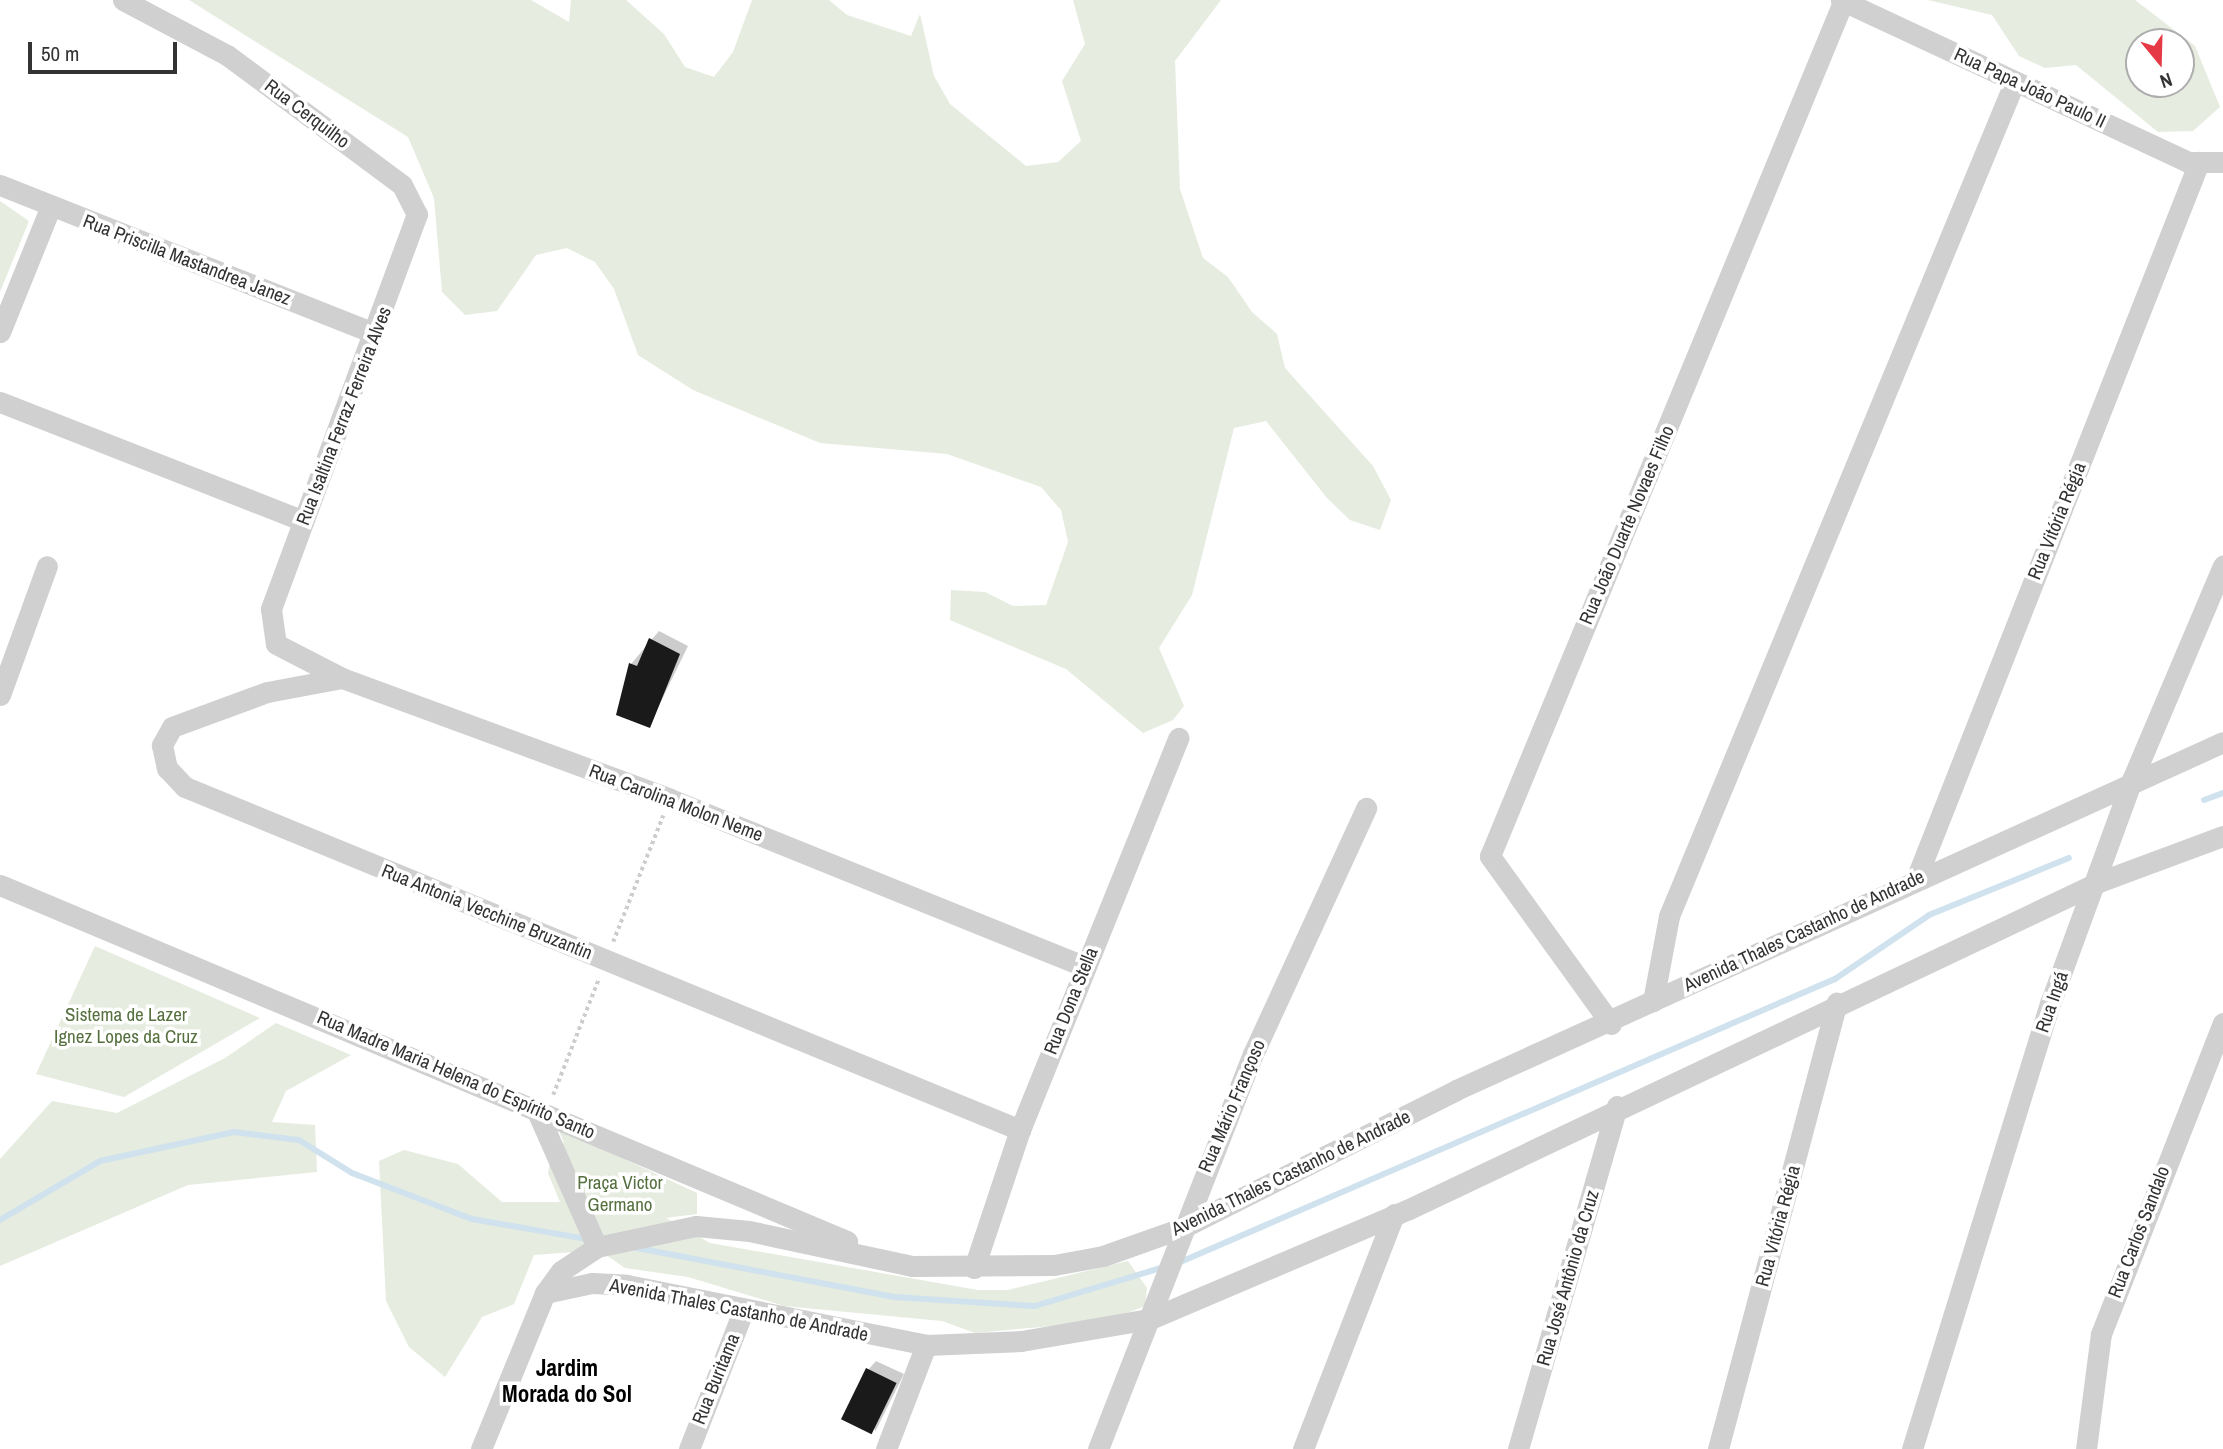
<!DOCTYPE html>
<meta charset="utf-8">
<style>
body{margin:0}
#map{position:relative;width:2223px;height:1449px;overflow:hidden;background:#fff;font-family:"Archivo Narrow",sans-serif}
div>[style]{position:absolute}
.green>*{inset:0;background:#e6ecdf}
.shadow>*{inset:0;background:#0003}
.stream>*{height:6px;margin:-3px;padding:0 3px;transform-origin:3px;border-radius:3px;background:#cfe2ee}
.building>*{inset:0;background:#1a1a1a;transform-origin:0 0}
.path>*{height:3.5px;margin-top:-1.75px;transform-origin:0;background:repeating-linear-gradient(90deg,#cdcdcd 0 3.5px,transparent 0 7px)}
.street>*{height:21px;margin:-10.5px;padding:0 10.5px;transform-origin:10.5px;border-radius:10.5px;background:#d0d0d0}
span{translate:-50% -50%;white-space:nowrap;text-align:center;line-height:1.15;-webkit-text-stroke:7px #fff;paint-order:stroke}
.street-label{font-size:19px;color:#333}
.park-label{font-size:19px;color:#56703f}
.quarter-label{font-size:23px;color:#000;font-weight:700}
.north{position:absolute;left:2125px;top:28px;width:70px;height:70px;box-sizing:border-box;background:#fff;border:2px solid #adadad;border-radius:50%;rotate:161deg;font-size:19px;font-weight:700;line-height:28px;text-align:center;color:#333}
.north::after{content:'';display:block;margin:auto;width:24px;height:32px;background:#e63946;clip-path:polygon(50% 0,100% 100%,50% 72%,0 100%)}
.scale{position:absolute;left:28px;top:42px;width:149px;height:32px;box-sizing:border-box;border:4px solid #333;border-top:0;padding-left:9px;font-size:21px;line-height:24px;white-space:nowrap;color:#333;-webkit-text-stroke:5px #fff;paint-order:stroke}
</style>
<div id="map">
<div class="green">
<div style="clip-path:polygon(189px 0,531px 0,569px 22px,571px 0,626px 0,664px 34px,685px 67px,714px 77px,733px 52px,752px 0,829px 0,847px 15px,911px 36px,920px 14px,934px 76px,950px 104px,1026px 166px,1058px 162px,1081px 141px,1062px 81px,1085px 44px,1073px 0,1221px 0,1175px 61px,1180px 189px,1203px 258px,1228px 277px,1252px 312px,1277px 334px,1285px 368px,1373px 466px,1391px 500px,1380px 530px,1350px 520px,1327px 498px,1266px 421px,1234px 428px,1192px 595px,1159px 648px,1184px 706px,1173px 720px,1143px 733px,1066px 669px,950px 620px,951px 590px,985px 592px,1013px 606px,1046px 605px,1068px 542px,1061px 510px,1041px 487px,947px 454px,820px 443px,693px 390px,638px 355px,614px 289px,595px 262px,567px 248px,536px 255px,497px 311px,465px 315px,442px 292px,434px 198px,408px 137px)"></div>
<div style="clip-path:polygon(evenodd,1928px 0,2135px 0,2195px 46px,2220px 107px,2193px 131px,2158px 132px,2076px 65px,2045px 68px,2019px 56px,1992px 15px,1928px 0,2139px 42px,2181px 42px,2181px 84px,2139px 84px,2139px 42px)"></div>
<div style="clip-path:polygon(0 201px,29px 221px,0 292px)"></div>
<div style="clip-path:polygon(95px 946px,260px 1018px,124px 1097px,36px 1074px)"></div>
<div style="clip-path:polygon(276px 1023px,351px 1055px,286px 1091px,272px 1122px,315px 1125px,317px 1172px,188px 1185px,0 1266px,0 1159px,52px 1101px,117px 1113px,225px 1058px)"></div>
<div style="clip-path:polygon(558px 1128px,697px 1193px,697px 1214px,666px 1218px,710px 1243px,978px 1290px,1008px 1290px,1128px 1261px,1147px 1288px,1145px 1306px,1107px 1321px,975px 1333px,942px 1321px,784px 1306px,688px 1277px,625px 1268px,599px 1250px,534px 1255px,514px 1304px,482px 1317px,445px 1377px,409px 1347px,386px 1301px,379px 1161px,404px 1150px,458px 1164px,502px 1202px,560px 1202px,548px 1173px,554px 1141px,564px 1143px)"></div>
</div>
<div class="shadow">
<div style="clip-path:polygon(659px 631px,688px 646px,649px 726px,631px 664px)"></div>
<div style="clip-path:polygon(876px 1361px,904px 1374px,875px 1432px,868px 1370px)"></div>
</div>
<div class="stream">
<div style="left:2204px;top:800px;width:20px;rotate:-20deg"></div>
<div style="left:0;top:1220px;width:116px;rotate:-30.5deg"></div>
<div style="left:100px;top:1161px;width:137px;rotate:-12.2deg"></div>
<div style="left:234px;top:1132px;width:65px;rotate:7deg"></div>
<div style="left:299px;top:1140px;width:62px;rotate:31.9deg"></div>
<div style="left:352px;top:1173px;width:129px;rotate:21deg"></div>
<div style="left:472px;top:1219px;width:117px;rotate:9.9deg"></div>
<div style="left:632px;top:1247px;width:267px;rotate:10.8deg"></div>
<div style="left:894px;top:1297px;width:141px;rotate:3.7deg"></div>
<div style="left:1035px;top:1306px;width:135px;rotate:-16.8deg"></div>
<div style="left:1178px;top:1263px;width:716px;rotate:-23.38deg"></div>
<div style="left:1835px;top:979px;width:114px;rotate:-34.2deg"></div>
<div style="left:1929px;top:915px;width:151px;rotate:-22.2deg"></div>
</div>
<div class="building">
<div style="clip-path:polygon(649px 638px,680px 654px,650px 728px,616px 715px,629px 663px,637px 666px)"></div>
<div style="left:866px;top:1368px;width:34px;height:57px;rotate:26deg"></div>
</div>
<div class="path">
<div style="left:613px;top:942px;width:136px;rotate:-68.4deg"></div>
<div style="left:553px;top:1095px;width:126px;rotate:-68.5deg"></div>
</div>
<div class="street">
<div style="left:123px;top:0;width:118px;rotate:27.9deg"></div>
<div style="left:227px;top:55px;width:218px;rotate:36.6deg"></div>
<div style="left:402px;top:185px;width:33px;rotate:63deg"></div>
<div style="left:417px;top:214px;width:421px;rotate:110.3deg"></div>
<div style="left:271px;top:609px;width:35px;rotate:82deg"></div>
<div style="left:276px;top:644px;width:74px;rotate:27.3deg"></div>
<div style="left:342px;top:678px;width:350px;rotate:20.2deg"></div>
<div style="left:670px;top:799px;width:448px;rotate:22deg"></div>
<div style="left:1841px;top:0;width:383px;rotate:25deg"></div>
<div style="left:2188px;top:162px;width:35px"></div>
<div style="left:0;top:185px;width:402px;rotate:21.6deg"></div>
<div style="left:0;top:332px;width:136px;rotate:-68deg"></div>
<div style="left:0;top:402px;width:326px;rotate:21.4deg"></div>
<div style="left:342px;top:678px;width:76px;rotate:169.4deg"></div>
<div style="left:267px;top:692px;width:101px;rotate:159.8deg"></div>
<div style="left:172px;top:727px;width:21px;rotate:119deg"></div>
<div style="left:162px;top:745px;width:24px;rotate:78deg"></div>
<div style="left:167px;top:768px;width:26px;rotate:47deg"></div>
<div style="left:185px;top:787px;width:903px;rotate:22.33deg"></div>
<div style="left:0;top:695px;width:137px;rotate:-70deg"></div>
<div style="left:1916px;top:879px;width:771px;rotate:-68.46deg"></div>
<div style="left:0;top:885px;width:919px;rotate:22.8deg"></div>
<div style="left:1653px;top:1001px;width:86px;rotate:-79.3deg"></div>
<div style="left:1669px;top:916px;width:902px;rotate:-67.5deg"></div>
<div style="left:1611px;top:1024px;width:207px;rotate:-125.8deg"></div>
<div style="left:1490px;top:856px;width:924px;rotate:-67.54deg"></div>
<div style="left:536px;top:1109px;width:151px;rotate:66.2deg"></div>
<div style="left:974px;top:1268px;width:145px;rotate:-71.6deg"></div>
<div style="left:1020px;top:1130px;width:423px;rotate:-68deg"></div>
<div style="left:545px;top:1293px;width:48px;rotate:-12deg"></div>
<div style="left:592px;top:1283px;width:35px;rotate:3deg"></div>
<div style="left:627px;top:1285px;width:305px;rotate:11.3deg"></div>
<div style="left:926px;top:1345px;width:95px;rotate:-2.4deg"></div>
<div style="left:1021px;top:1341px;width:131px;rotate:-9.7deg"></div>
<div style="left:1150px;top:1319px;width:281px;rotate:-23deg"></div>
<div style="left:1409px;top:1209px;width:764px;rotate:-25.36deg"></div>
<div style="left:2099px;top:882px;width:132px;rotate:-20.4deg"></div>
<div style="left:481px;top:1449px;width:169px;rotate:-67.7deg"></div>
<div style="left:545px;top:1293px;width:27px;rotate:-54deg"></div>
<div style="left:561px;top:1271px;width:43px;rotate:-33.7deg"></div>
<div style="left:597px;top:1247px;width:101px;rotate:-12deg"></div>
<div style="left:696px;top:1226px;width:53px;rotate:5.4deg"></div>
<div style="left:749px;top:1231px;width:167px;rotate:12.1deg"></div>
<div style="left:912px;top:1266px;width:142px;rotate:-0.4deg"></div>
<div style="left:1054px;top:1265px;width:50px;rotate:-10.4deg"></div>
<div style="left:1103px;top:1256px;width:84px;rotate:-19.5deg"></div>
<div style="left:1182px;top:1228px;width:307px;rotate:-26.7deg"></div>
<div style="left:1456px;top:1090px;width:842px;rotate:-24.4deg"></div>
<div style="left:689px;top:1449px;width:150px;rotate:-68.6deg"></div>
<div style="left:886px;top:1449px;width:111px;rotate:-69deg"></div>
<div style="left:1098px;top:1449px;width:424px;rotate:-68.6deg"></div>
<div style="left:1253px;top:1054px;width:271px;rotate:-65.3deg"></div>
<div style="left:1303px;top:1449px;width:252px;rotate:-68.8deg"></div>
<div style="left:1518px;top:1449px;width:357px;rotate:-73.9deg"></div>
<div style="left:1718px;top:1449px;width:462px;rotate:-75.1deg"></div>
<div style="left:1912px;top:1449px;width:469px;rotate:-72.8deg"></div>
<div style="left:2051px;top:1001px;width:235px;rotate:-69.9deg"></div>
<div style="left:2132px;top:780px;width:233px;rotate:-67deg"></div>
<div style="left:2086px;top:1449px;width:116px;rotate:-82.6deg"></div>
<div style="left:2101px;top:1334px;width:334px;rotate:-68.6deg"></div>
</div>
<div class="street-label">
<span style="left:2030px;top:88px;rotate:25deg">Rua Papa João Paulo II</span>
<span style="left:307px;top:114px;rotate:37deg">Rua Cerquilho</span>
<span style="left:187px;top:260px;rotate:21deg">Rua Priscilla Mastandrea Janez</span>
<span style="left:344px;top:416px;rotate:-69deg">Rua Isaltina Ferraz Ferreira Alves</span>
<span style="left:2057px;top:521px;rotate:-68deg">Rua Vitória Régia</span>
<span style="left:1627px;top:525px;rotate:-67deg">Rua João Duarte Novaes Filho</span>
<span style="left:676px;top:803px;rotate:21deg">Rua Carolina Molon Neme</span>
<span style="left:487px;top:912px;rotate:22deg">Rua Antonia Vecchine Bruzantin</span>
<span style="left:1804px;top:931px;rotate:-25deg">Avenida Thales Castanho de Andrade</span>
<span style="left:1071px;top:1001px;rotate:-68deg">Rua Dona Stella</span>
<span style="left:2052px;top:1002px;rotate:-71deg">Rua Ingá</span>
<span style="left:456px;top:1075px;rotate:23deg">Rua Madre Maria Helena do Espírito Santo</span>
<span style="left:1232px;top:1106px;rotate:-67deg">Rua Mário Françoso</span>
<span style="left:1291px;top:1173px;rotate:-26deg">Avenida Thales Castanho de Andrade</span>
<span style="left:1778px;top:1226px;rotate:-75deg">Rua Vitória Régia</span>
<span style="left:2139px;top:1232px;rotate:-69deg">Rua Carlos Sandalo</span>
<span style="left:1568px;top:1278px;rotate:-74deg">Rua José Antônio da Cruz</span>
<span style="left:739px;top:1310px;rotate:11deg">Avenida Thales Castanho de Andrade</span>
<span style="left:716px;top:1379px;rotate:-68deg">Rua Buritama</span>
</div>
<div class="park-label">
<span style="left:126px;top:1026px">Sistema de Lazer<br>Ignez Lopes da Cruz</span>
<span style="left:620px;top:1194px">Praça Victor<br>Germano</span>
</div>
<div class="quarter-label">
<span style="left:567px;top:1381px">Jardim<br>Morada do Sol</span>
</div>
<div class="north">N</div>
<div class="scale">50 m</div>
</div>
